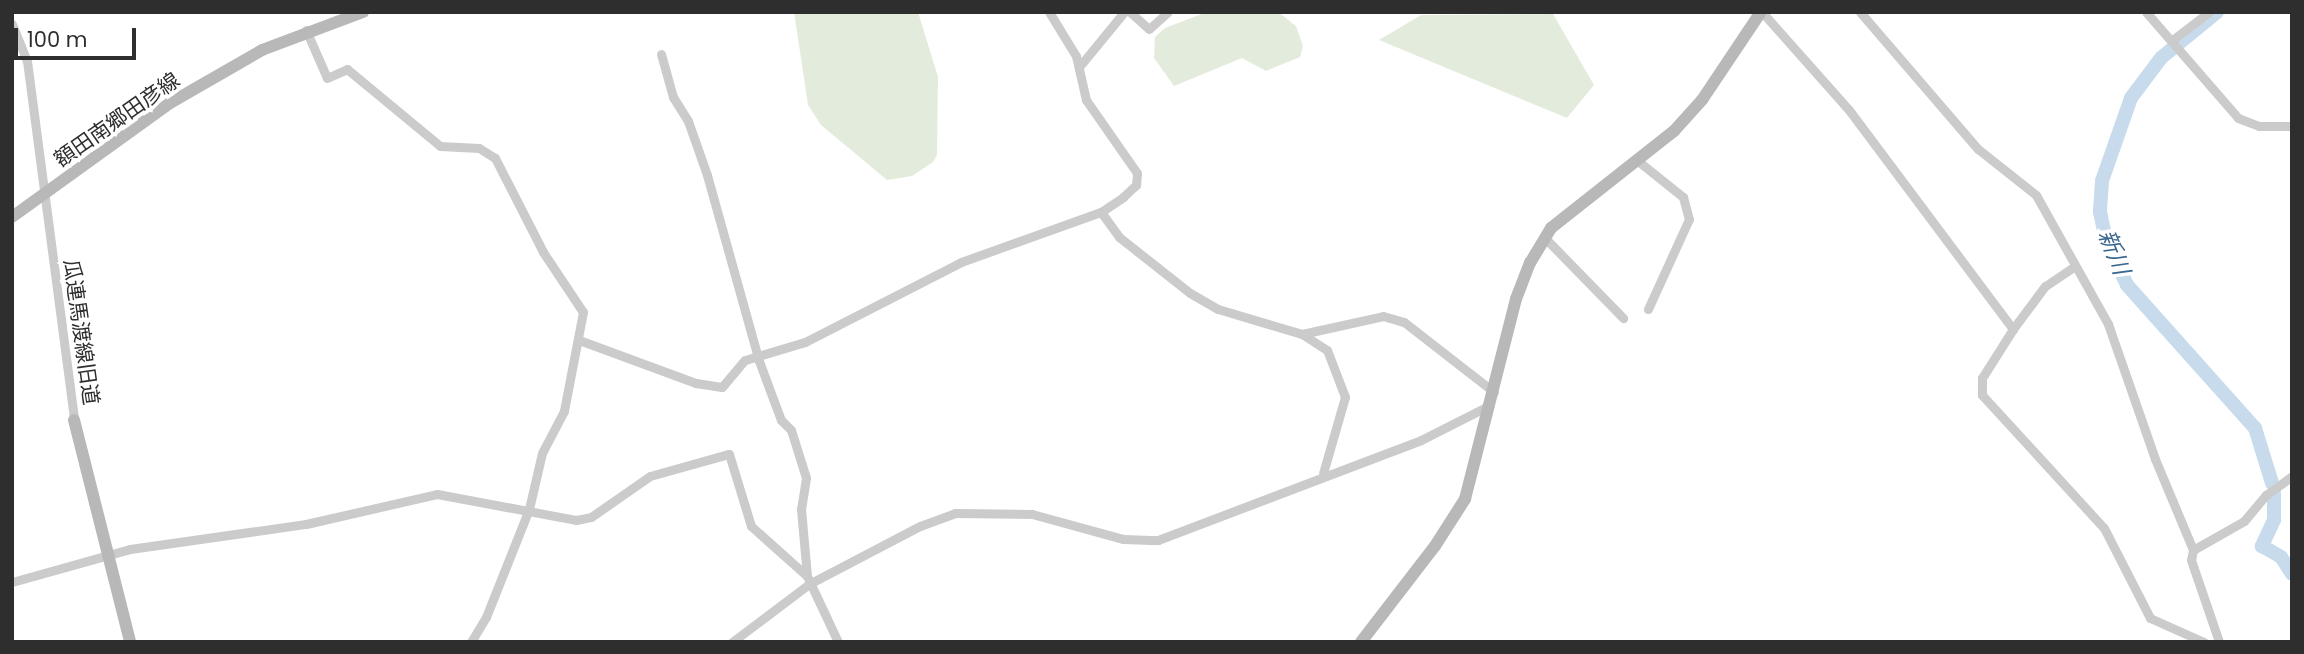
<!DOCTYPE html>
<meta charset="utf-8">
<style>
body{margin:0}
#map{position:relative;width:2304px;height:654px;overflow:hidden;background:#fff;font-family:Poppins,"Noto Sans JP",sans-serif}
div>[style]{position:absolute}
.green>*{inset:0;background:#e3ecdc}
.river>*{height:14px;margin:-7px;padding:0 7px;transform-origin:7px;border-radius:7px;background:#c7dbec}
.street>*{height:9px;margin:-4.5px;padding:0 4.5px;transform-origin:4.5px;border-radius:4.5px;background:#cbcbcb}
.secondary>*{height:12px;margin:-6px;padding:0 6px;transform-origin:6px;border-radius:6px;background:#b8b8b8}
span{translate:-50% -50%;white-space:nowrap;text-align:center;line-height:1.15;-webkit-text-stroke:7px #fff;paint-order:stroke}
.street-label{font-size:21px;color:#2e2e2e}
.water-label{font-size:23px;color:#3b6891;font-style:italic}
.frame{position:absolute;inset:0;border:14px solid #2e2e2e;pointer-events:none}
.scale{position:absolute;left:14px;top:28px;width:122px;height:32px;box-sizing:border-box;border:4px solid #2e2e2e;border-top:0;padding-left:9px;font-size:21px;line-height:24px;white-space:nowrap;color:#2e2e2e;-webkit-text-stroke:5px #fff;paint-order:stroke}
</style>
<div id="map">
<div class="green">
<div style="clip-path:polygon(794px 12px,918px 12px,938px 77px,937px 155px,933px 162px,912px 176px,887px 180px,821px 125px,808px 105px)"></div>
<div style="clip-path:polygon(1207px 12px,1278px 12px,1296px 26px,1303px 46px,1300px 57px,1266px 71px,1242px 58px,1174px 86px,1154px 58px,1155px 37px,1165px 28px)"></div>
<div style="clip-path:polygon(1553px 14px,1594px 85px,1567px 118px,1379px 40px,1421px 15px)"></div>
</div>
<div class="river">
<div style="left:2217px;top:12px;width:72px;rotate:140.6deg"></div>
<div style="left:2161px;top:58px;width:50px;rotate:126.9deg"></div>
<div style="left:2131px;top:98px;width:88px;rotate:109.3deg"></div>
<div style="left:2102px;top:181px;width:31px;rotate:94deg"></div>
<div style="left:2100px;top:212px;width:29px;rotate:78deg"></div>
<div style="left:2106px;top:240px;width:50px;rotate:65deg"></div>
<div style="left:2127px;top:285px;width:192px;rotate:48.2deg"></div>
<div style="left:2255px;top:428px;width:58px;rotate:72.8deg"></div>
<div style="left:2274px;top:493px;width:27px;rotate:90deg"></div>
<div style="left:2274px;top:520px;width:29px;rotate:115deg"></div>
<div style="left:2262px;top:546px;width:22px;rotate:30deg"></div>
<div style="left:2281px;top:557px;width:20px;rotate:57deg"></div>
</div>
<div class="street">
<div style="left:1130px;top:12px;width:25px;rotate:42deg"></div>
<div style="left:1149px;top:29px;width:25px;rotate:-42deg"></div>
<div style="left:1762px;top:12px;width:131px;rotate:48.4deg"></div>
<div style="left:1849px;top:110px;width:274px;rotate:53.2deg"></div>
<div style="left:1860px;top:12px;width:181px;rotate:49.3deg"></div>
<div style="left:1978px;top:149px;width:74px;rotate:38.4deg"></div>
<div style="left:2036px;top:195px;width:148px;rotate:60.8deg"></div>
<div style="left:2108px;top:324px;width:143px;rotate:70.8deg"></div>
<div style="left:2155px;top:459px;width:99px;rotate:67.3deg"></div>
<div style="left:2193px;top:550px;width:10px;rotate:101deg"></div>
<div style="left:2191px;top:560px;width:87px;rotate:71.1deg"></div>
<div style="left:2146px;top:12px;width:140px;rotate:49deg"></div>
<div style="left:2238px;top:118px;width:22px;rotate:21deg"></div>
<div style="left:2259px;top:126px;width:33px"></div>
<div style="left:12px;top:24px;width:40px;rotate:68deg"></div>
<div style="left:27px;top:61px;width:362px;rotate:82.5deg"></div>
<div style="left:306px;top:30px;width:52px;rotate:66.4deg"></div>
<div style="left:327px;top:78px;width:22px;rotate:-24deg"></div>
<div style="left:347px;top:69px;width:121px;rotate:39.6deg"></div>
<div style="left:440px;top:146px;width:39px;rotate:3deg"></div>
<div style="left:479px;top:148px;width:19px;rotate:32deg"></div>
<div style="left:495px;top:158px;width:106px;rotate:62.9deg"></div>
<div style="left:543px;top:252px;width:72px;rotate:56.3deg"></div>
<div style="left:583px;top:312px;width:101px;rotate:100.9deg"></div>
<div style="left:564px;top:411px;width:47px;rotate:117.6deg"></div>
<div style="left:542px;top:453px;width:57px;rotate:103.1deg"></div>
<div style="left:529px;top:509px;width:116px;rotate:111.7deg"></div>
<div style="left:486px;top:617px;width:29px;rotate:121deg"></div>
<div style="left:2171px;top:41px;width:48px;rotate:-37.3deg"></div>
<div style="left:661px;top:54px;width:45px;rotate:74.4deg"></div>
<div style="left:673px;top:97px;width:28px;rotate:58deg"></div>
<div style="left:688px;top:121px;width:57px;rotate:70.6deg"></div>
<div style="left:707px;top:175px;width:193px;rotate:74.4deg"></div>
<div style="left:759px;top:361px;width:63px;rotate:69.6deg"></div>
<div style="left:781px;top:420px;width:14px;rotate:45deg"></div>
<div style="left:791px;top:430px;width:50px;rotate:72.6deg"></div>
<div style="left:806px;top:478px;width:31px;rotate:99deg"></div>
<div style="left:801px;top:509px;width:67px;rotate:84.9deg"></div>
<div style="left:807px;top:576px;width:73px;rotate:64.8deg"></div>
<div style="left:1079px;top:67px;width:71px;rotate:-50.7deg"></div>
<div style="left:1638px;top:161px;width:58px;rotate:38.7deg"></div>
<div style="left:1683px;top:197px;width:23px;rotate:75deg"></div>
<div style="left:1689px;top:219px;width:99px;rotate:114.5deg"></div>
<div style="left:1101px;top:212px;width:31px;rotate:54deg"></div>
<div style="left:1119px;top:237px;width:90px;rotate:38.3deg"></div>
<div style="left:1190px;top:293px;width:32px;rotate:30deg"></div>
<div style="left:1218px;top:309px;width:88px;rotate:16.6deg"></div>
<div style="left:1302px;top:334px;width:30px;rotate:33deg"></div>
<div style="left:1327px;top:350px;width:50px;rotate:69deg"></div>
<div style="left:1345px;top:397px;width:79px;rotate:106.1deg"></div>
<div style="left:1545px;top:238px;width:112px;rotate:45.7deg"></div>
<div style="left:2075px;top:266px;width:36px;rotate:146deg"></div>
<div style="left:2045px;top:286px;width:54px;rotate:126.7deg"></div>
<div style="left:2013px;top:329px;width:58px;rotate:122.3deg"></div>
<div style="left:1982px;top:378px;width:17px;rotate:90deg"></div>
<div style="left:1982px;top:395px;width:180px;rotate:47.5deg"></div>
<div style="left:2104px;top:528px;width:101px;rotate:62.9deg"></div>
<div style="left:2150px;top:618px;width:59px;rotate:24deg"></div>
<div style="left:1302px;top:334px;width:83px;rotate:-12.5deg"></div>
<div style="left:1383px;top:316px;width:22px;rotate:16deg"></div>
<div style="left:1404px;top:322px;width:114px;rotate:37.9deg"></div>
<div style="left:579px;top:340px;width:125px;rotate:20.2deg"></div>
<div style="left:696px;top:383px;width:26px;rotate:9deg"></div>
<div style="left:722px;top:387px;width:35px;rotate:-50deg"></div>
<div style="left:745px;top:360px;width:63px;rotate:-16.7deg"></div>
<div style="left:805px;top:342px;width:175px;rotate:-27.1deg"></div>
<div style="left:961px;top:262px;width:149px;rotate:-19.7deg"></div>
<div style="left:1101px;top:212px;width:27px;rotate:-34deg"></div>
<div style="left:1123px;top:197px;width:18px;rotate:-43deg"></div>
<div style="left:1136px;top:185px;width:12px;rotate:-85deg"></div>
<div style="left:1137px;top:173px;width:89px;rotate:-124.9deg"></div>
<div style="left:1086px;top:100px;width:45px;rotate:-102.8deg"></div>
<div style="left:1076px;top:56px;width:52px;rotate:-121.5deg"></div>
<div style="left:2193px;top:550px;width:59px;rotate:-29.6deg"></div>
<div style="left:2244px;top:521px;width:34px;rotate:-50deg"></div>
<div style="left:2266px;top:495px;width:32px;rotate:-36deg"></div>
<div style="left:12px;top:582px;width:123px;rotate:-15.6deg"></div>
<div style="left:130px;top:549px;width:178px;rotate:-8.1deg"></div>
<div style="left:306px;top:524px;width:134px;rotate:-12.9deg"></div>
<div style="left:437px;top:494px;width:141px;rotate:10.6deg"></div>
<div style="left:576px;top:520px;width:15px;rotate:-11deg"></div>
<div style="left:591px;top:517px;width:72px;rotate:-34.8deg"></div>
<div style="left:650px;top:476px;width:82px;rotate:-15.6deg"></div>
<div style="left:729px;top:454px;width:75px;rotate:73deg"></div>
<div style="left:751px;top:526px;width:75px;rotate:41.8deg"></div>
<div style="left:732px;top:642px;width:96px;rotate:-37deg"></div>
<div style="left:809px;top:584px;width:125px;rotate:-27.6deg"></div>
<div style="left:920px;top:526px;width:37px;rotate:-20deg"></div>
<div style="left:955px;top:513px;width:77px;rotate:0.7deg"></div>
<div style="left:1032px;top:514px;width:94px;rotate:15.4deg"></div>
<div style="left:1123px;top:539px;width:35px;rotate:2deg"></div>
<div style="left:1158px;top:540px;width:281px;rotate:-20.8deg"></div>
<div style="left:1421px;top:440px;width:77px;rotate:-26.9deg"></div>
</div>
<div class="secondary">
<div style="left:12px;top:217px;width:195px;rotate:-35.8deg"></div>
<div style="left:170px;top:103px;width:106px;rotate:-29.9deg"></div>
<div style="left:262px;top:50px;width:108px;rotate:-20.6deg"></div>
<div style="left:74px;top:420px;width:229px;rotate:75.8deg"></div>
<div style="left:1361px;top:642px;width:121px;rotate:-52.4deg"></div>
<div style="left:1435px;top:546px;width:56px;rotate:-57.4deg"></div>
<div style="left:1465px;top:499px;width:206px;rotate:-75.7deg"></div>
<div style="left:1516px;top:299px;width:39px;rotate:-69deg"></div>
<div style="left:1530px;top:263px;width:41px;rotate:-59deg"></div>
<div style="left:1551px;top:228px;width:157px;rotate:-38.3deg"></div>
<div style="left:1674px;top:131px;width:42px;rotate:-47.9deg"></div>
<div style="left:1702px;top:100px;width:106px;rotate:-56.2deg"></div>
</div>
<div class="street-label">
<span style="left:117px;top:120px;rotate:-35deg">額田南郷田彦線</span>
<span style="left:81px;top:332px;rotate:82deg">瓜連馬渡線旧道</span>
</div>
<div class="water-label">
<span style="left:2114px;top:252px;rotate:68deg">新川</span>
</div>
<div class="frame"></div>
<div class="scale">100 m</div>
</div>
